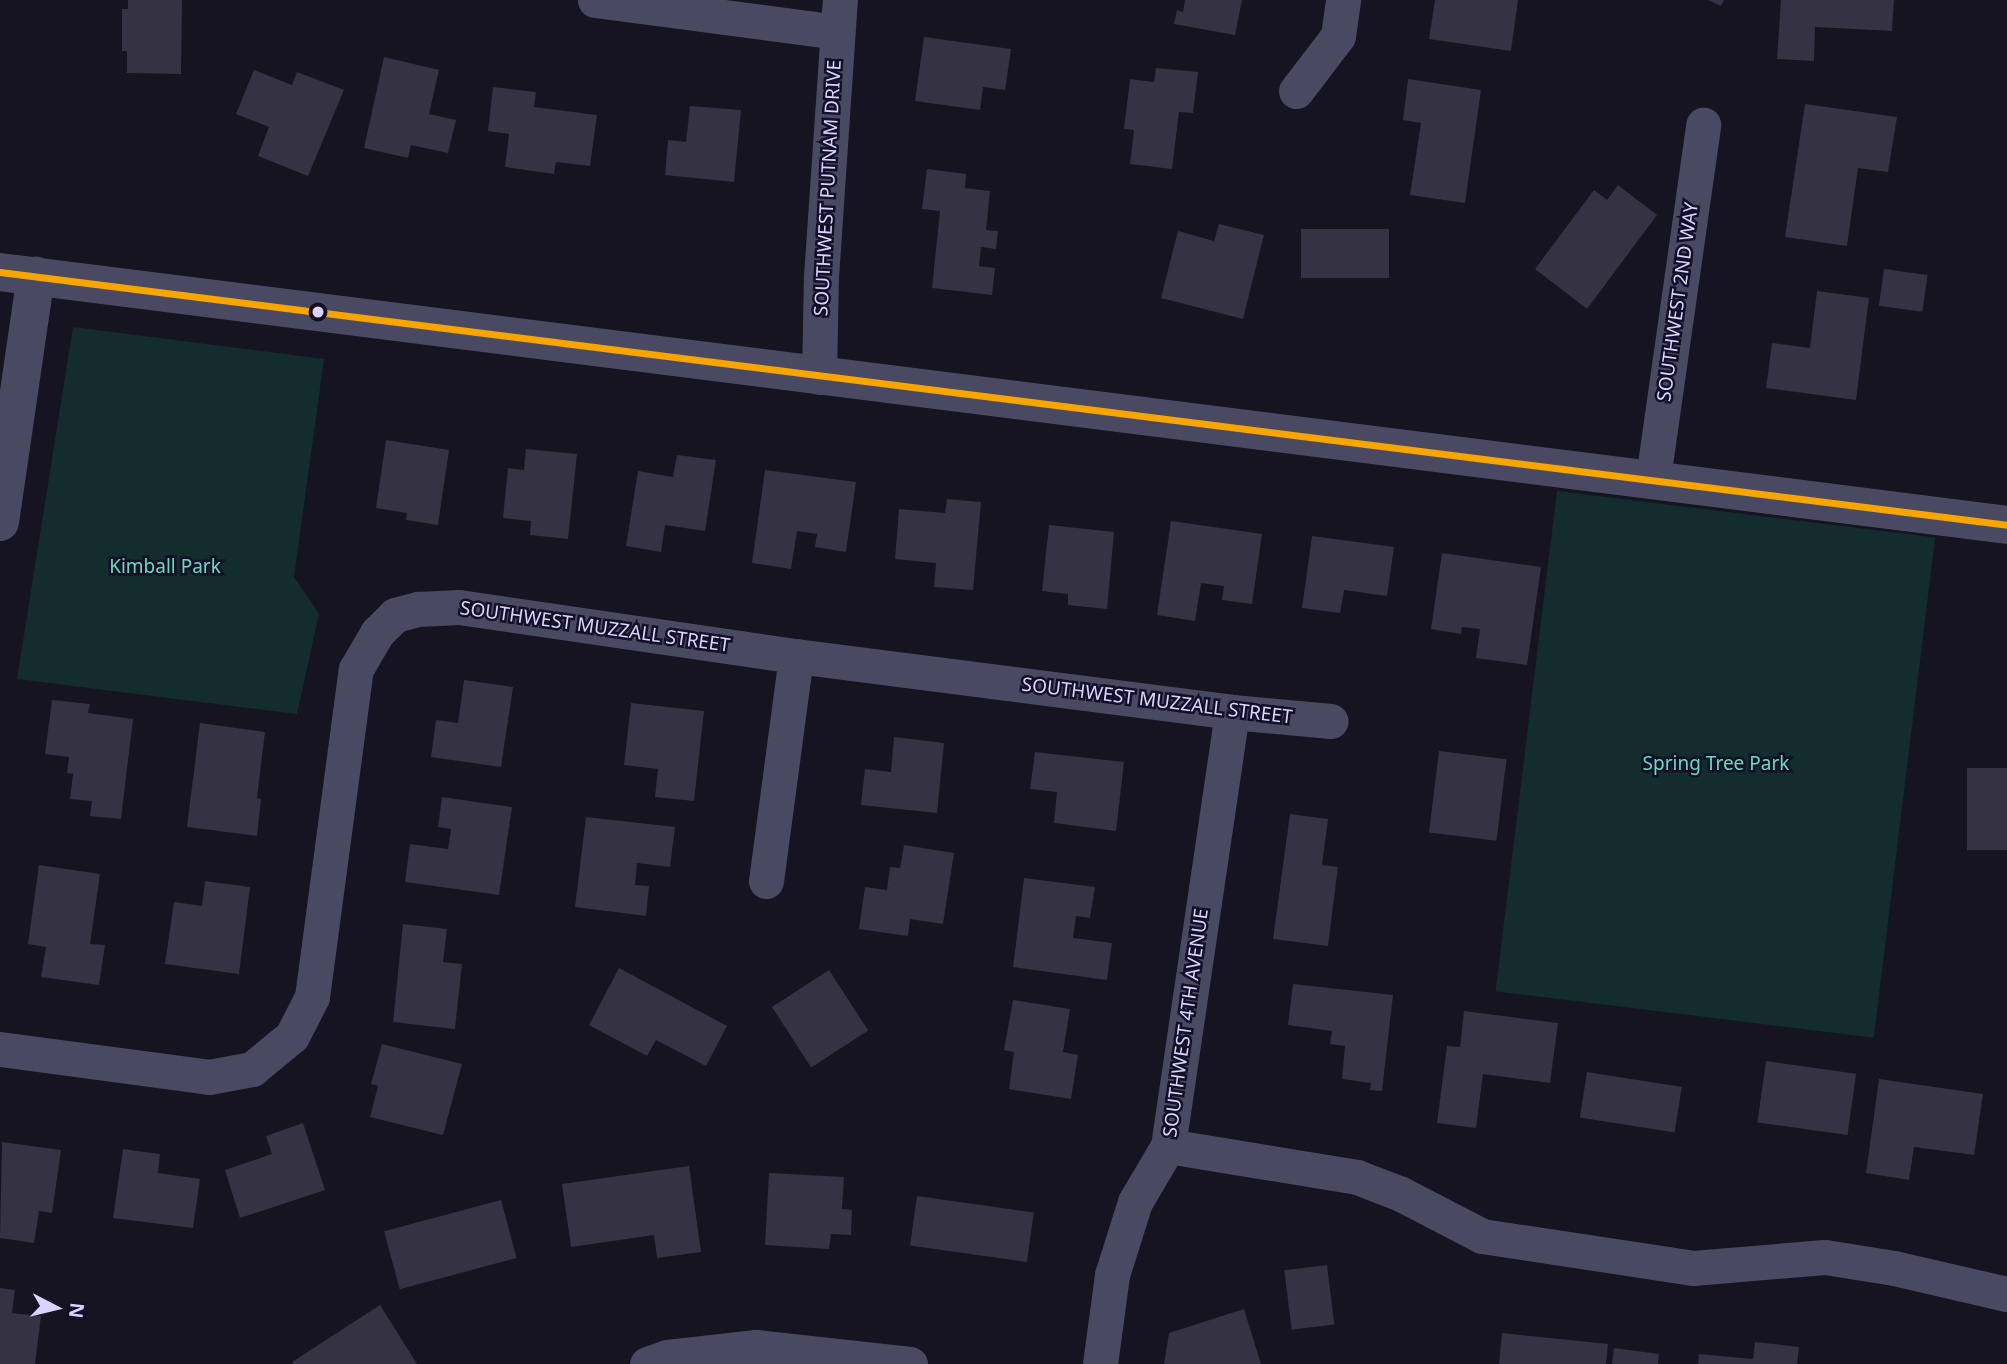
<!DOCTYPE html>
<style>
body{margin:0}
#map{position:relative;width:2007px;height:1364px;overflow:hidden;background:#161421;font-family:"Noto Sans",sans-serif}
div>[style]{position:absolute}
.green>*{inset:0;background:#132c2d;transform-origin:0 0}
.building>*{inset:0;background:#343243;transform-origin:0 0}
.minor>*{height:35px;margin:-17.5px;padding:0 17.5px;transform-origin:17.5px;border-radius:17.5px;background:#4a4962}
.tertiary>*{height:38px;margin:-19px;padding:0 19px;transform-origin:19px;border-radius:19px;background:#4a4962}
.bus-1>*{height:7px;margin:-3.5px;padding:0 3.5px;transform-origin:3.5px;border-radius:3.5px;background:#f7a600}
.dots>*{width:19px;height:19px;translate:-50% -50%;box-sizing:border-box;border:4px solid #130f26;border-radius:50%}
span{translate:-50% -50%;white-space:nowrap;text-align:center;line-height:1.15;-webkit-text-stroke:5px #130f26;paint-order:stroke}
.street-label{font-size:19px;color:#d9d4ff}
.park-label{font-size:19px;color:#5fe0c0}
.north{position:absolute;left:21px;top:1273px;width:70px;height:70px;-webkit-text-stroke:5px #130f26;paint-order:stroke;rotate:97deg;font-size:19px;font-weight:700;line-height:28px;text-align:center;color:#d9d4ff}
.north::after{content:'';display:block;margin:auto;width:24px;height:32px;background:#d9d4ff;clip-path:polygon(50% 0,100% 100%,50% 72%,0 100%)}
</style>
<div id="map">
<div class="green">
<div style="clip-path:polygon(73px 327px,324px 359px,294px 577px,319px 614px,297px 714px,17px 679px)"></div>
<div style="left:1557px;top:491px;width:381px;height:504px;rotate:7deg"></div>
</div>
<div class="building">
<div style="clip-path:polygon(128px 0,182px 0,181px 74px,127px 73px,127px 51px,122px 51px,122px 9px,128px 9px)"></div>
<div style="clip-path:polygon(1185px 0,1242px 0,1235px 35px,1174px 24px,1177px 10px,1183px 12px)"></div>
<div style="clip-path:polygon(1435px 0,1518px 0,1511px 51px,1429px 39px)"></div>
<div style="clip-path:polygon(1708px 0,1724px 0,1721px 6px)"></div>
<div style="clip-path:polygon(1781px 0,1894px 0,1892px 31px,1815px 27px,1814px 61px,1777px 59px)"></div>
<div style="clip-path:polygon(924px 37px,1011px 49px,1005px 90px,983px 87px,980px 110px,915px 101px)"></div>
<div style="clip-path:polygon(384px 57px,439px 70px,429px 114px,456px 120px,448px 153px,411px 145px,408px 158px,364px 148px)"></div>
<div style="clip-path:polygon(1156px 68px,1198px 72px,1193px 113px,1179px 112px,1172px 169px,1130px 164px,1134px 130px,1124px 129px,1130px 79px,1154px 82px)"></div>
<div style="clip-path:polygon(254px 70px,292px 85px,297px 72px,344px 90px,308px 176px,258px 156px,269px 127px,236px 114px)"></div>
<div style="clip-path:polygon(1408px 79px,1481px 90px,1465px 203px,1410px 195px,1421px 123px,1403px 120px)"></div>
<div style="clip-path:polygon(493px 87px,536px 92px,534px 107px,597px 115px,590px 166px,556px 162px,554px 174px,505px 167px,509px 134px,488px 131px)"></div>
<div style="clip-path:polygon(1805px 104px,1897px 117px,1888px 172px,1858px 168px,1847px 246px,1785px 237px)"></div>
<div style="clip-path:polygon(690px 106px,741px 110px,734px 182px,665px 175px,668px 140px,686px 142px)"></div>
<div style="clip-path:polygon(927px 169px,966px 174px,965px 188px,990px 191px,986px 230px,998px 231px,996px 249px,981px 247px,979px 266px,995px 268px,992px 295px,932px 288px,940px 211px,922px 209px)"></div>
<div style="clip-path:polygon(1618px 185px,1657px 215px,1587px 309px,1535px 269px,1594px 190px,1607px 200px)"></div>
<div style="clip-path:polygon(1219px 224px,1264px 235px,1243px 319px,1161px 298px,1178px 231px,1214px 241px)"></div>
<div style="left:1389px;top:229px;width:49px;height:88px;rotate:90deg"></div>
<div style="left:1884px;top:269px;width:44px;height:37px;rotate:8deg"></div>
<div style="clip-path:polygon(1817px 291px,1869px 298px,1856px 400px,1766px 388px,1772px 343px,1810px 348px)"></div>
<div style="clip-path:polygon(386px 440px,449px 450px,438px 525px,406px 520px,407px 513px,376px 508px)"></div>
<div style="clip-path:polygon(526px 449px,577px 454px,568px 539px,530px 535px,531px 521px,503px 518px,508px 468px,524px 470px)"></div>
<div style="clip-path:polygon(677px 455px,716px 460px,705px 531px,665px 525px,661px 552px,626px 546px,638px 471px,673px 477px)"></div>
<div style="clip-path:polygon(765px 470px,856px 482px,846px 552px,815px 547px,817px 534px,797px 531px,791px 569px,752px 563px)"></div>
<div style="clip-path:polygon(947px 499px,981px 502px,973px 590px,934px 587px,936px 563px,895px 559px,899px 509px,945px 513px)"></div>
<div style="clip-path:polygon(1171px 521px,1262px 534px,1252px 604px,1222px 600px,1224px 586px,1201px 583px,1195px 621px,1157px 615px)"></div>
<div style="clip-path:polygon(1049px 525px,1114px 532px,1107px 609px,1068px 605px,1068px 594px,1042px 591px)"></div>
<div style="clip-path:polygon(1312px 536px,1394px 547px,1387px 596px,1344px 590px,1340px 613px,1302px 608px)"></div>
<div style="clip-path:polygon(1442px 553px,1541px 567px,1527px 665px,1476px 658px,1480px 629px,1462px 627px,1461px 634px,1431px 629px)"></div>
<div style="clip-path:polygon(464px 680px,513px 687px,501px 767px,431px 757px,436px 720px,458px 723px)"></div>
<div style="clip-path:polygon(52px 700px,90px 704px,88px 713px,133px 719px,121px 819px,90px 816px,92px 801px,70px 799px,73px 774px,67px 773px,69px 757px,45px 754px)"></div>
<div style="clip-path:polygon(631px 703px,704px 711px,694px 801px,655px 797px,658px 769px,624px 765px)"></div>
<div style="clip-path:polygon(200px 723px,265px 732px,257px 798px,261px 799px,257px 836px,187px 827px)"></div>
<div style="clip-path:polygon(894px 737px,944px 743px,937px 813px,861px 805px,865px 769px,891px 772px)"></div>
<div style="left:1439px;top:751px;width:68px;height:82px;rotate:7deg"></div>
<div style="clip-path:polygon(1035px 752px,1124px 762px,1116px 831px,1054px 823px,1057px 792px,1030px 789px)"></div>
<div style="left:1967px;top:768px;width:40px;height:82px"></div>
<div style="clip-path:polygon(442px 797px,512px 807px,499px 895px,405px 882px,410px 844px,448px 849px,451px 829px,438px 827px)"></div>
<div style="clip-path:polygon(1290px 814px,1328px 819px,1322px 865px,1338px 867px,1328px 946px,1273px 939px)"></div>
<div style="clip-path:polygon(586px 817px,675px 827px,670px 867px,637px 863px,635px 885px,649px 886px,646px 916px,575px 907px)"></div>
<div style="clip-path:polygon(904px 845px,954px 853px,943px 924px,910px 919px,908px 936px,859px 929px,865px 887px,887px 890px,890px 867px,900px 868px)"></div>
<div style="clip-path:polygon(39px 865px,100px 874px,90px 944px,105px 945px,99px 985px,41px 977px,46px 947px,28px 944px)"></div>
<div style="clip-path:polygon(1024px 878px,1095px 887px,1090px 918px,1076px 916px,1073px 938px,1112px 943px,1107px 980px,1013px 967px)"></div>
<div style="clip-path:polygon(205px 881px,250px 887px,239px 974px,165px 964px,174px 902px,202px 906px)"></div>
<div style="clip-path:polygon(403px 924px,447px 929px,443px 962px,462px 964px,455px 1029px,393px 1022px)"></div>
<div style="clip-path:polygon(619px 968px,727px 1026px,706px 1066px,656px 1040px,647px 1056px,589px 1025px)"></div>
<div style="left:829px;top:970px;width:72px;height:68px;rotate:57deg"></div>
<div style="clip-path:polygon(1293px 984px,1393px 995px,1382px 1091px,1370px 1090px,1371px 1083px,1342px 1079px,1345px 1046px,1330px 1044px,1332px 1031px,1288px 1025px)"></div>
<div style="clip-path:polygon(1013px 1000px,1070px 1009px,1063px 1052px,1078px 1055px,1071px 1099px,1009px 1089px,1014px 1052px,1004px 1050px)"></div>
<div style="clip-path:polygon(1464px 1011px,1558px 1023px,1550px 1083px,1483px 1074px,1476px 1128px,1437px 1123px,1447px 1046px,1460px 1047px)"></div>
<div style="clip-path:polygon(382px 1044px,462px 1064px,443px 1135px,370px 1117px,378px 1086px,371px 1084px)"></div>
<div style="left:1766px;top:1061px;width:91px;height:62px;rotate:8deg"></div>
<div style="left:1587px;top:1072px;width:96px;height:46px;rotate:9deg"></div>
<div style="clip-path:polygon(1879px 1079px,1983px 1094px,1974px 1155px,1914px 1147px,1909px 1180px,1866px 1173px)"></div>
<div style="clip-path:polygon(303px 1123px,325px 1190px,240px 1218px,225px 1170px,272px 1154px,266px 1136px)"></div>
<div style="clip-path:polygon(2px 1142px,61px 1150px,52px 1213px,39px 1211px,34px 1243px,0 1238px)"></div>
<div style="clip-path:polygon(123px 1149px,160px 1154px,158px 1173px,200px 1179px,193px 1228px,113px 1218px)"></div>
<div style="clip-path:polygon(689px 1166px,701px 1252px,657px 1258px,654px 1235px,571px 1247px,562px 1184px)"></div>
<div style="clip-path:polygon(769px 1173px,844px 1177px,842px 1209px,852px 1210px,851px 1235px,831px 1234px,829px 1249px,765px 1245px)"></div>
<div style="left:917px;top:1196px;width:118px;height:50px;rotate:8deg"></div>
<div style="left:501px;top:1200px;width:60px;height:121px;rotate:75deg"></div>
<div style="left:1327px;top:1265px;width:60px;height:43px;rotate:83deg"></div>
<div style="clip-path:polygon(0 1288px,15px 1290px,12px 1313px,41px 1316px,35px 1364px,0 1364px)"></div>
<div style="clip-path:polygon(380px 1305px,417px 1364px,294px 1364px,292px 1362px)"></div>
<div style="clip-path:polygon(1244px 1309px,1261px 1364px,1164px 1364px,1169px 1333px)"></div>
<div style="clip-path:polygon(1502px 1333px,1608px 1344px,1606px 1364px,1499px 1364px)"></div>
<div style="clip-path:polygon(1755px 1342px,1799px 1347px,1797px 1364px,1698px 1364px,1699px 1354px,1753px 1359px)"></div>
<div style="clip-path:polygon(1614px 1348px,1659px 1354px,1658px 1364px,1612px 1364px)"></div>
</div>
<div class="minor">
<div style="left:595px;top:0;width:244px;rotate:7.5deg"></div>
<div style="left:1296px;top:91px;width:69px;rotate:-52.6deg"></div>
<div style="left:1338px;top:36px;width:36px;rotate:-82deg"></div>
<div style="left:819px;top:377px;width:100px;rotate:-88.9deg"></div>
<div style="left:821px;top:277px;width:278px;rotate:-86.1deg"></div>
<div style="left:1653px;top:478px;width:357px;rotate:-81.9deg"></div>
<div style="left:766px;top:881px;width:227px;rotate:-82.4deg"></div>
<div style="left:0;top:1049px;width:211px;rotate:7.6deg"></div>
<div style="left:209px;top:1077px;width:44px;rotate:-10.5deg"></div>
<div style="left:252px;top:1069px;width:52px;rotate:-39.5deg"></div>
<div style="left:292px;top:1036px;width:44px;rotate:-62.9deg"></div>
<div style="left:312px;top:997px;width:331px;rotate:-82.4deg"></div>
<div style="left:356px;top:669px;width:42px;rotate:-59.7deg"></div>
<div style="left:377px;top:633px;width:25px;rotate:-45deg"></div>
<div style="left:395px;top:615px;width:24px;rotate:-15deg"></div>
<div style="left:418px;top:609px;width:41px;rotate:-2.8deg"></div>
<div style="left:459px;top:607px;width:341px;rotate:8.3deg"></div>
<div style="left:796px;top:656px;width:440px;rotate:7.3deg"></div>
<div style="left:1232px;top:712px;width:99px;rotate:5.2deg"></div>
<div style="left:1168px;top:1146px;width:192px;rotate:9.3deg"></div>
<div style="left:1357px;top:1177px;width:47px;rotate:21.1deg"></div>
<div style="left:1401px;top:1194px;width:91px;rotate:27.4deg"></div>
<div style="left:1482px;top:1236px;width:213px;rotate:8.6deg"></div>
<div style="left:1693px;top:1268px;width:132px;rotate:-4.8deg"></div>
<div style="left:1825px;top:1257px;width:70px;rotate:9.1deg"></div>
<div style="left:1894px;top:1268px;width:116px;rotate:13deg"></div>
<div style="left:647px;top:1364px;width:21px;rotate:-19deg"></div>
<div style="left:667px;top:1357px;width:90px;rotate:-6.4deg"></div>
<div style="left:756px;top:1347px;width:155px;rotate:6.3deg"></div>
<div style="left:1100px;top:1364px;width:90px;rotate:-82.3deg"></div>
<div style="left:1112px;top:1275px;width:77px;rotate:-72.5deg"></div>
<div style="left:1135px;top:1202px;width:65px;rotate:-59.5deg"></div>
<div style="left:1168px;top:1146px;width:439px;rotate:-81.6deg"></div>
</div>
<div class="tertiary">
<div style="left:0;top:272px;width:2023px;rotate:7.18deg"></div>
<div style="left:0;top:522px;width:249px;rotate:-81.7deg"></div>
</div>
<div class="bus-1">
<div style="left:0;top:272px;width:2023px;rotate:7.18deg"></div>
</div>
<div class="dots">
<div style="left:318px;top:312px;background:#d9d4ff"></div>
</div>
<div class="street-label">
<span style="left:828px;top:188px;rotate:-87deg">SOUTHWEST PUTNAM DRIVE</span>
<span style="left:1678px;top:302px;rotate:-82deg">SOUTHWEST 2ND WAY</span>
<span style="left:595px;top:627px;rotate:8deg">SOUTHWEST MUZZALL STREET</span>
<span style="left:1157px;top:701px;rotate:7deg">SOUTHWEST MUZZALL STREET</span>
<span style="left:1186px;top:1023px;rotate:-82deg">SOUTHWEST 4TH AVENUE</span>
</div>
<div class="park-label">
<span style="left:165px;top:567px">Kimball Park</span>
<span style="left:1716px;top:764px">Spring Tree Park</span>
</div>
<div class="north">N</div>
</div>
